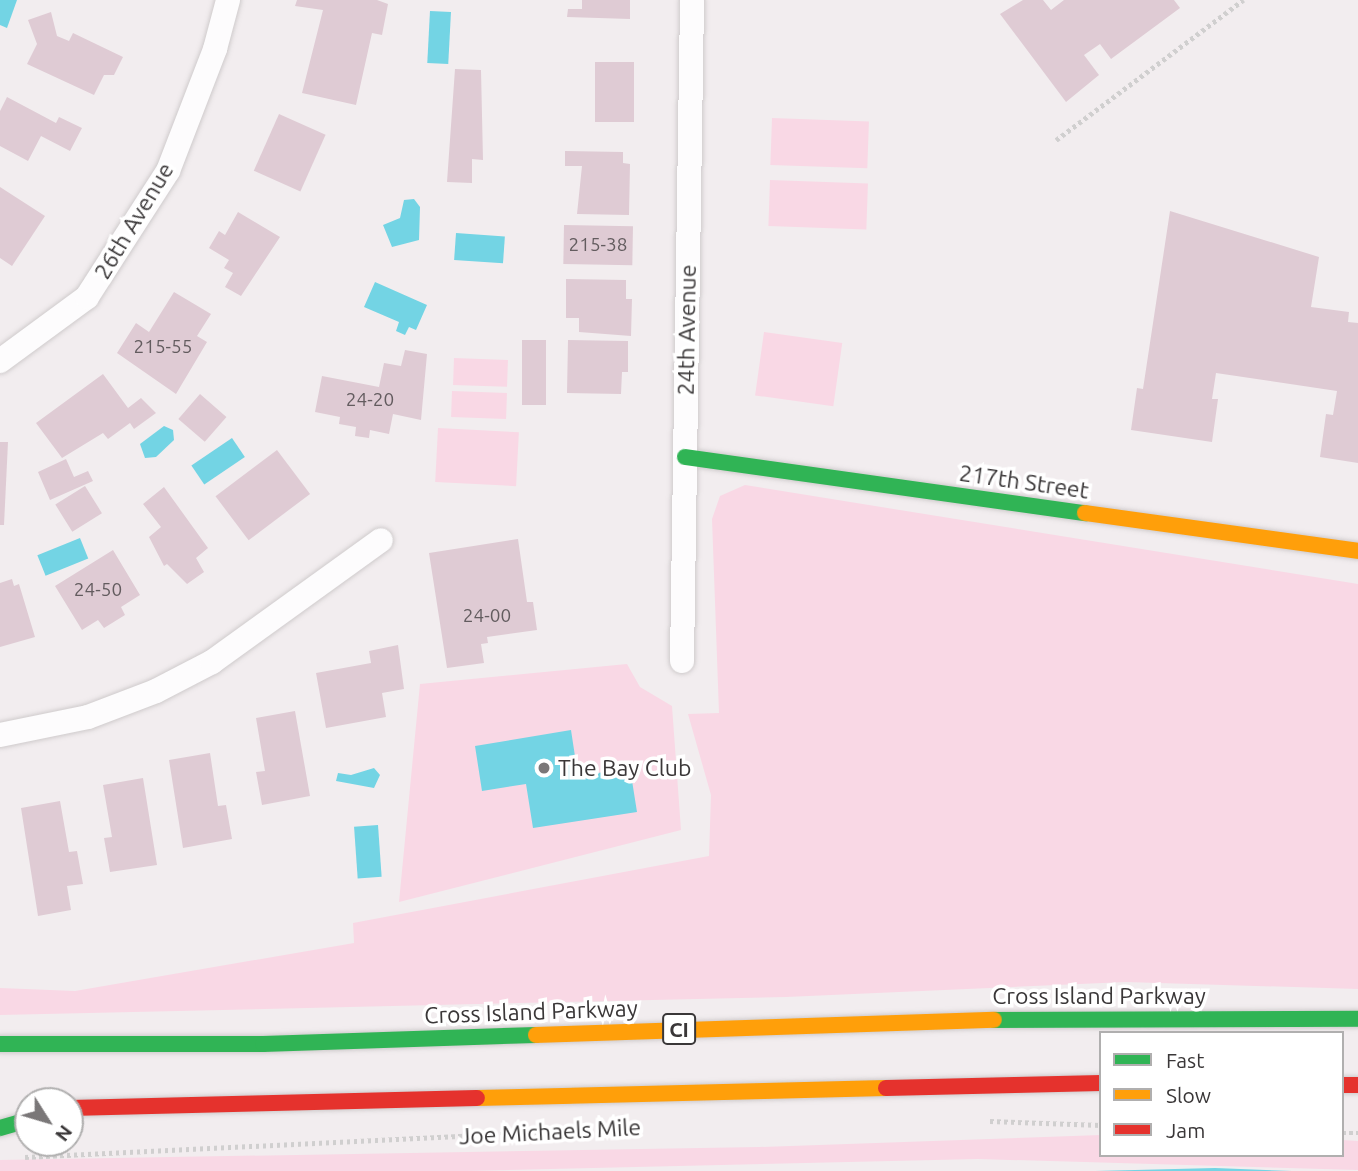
<!DOCTYPE html>
<style>
body{margin:0}
#map{position:relative;width:1358px;height:1171px;overflow:hidden;background:#f2edef;font-family:Ubuntu,sans-serif}
div>[style]{position:absolute}
.green>*{inset:0;background:#f9d8e5;transform-origin:0 0}
.water>*{inset:0;background:#73d4e4;transform-origin:0 0}
.building>*{inset:0;background:#dfcbd4;transform-origin:0 0}
.path>*{height:4.5px;margin-top:-2.25px;transform-origin:0;background:repeating-linear-gradient(90deg,#d0cfcf 0 3.5px,transparent 0 7px)}
.roads{filter:drop-shadow(0 0 2px #cfcbcc) drop-shadow(0 0 2px #cfcbcc)}
.street>*{height:24px;margin:-12px;padding:0 12px;transform-origin:12px;border-radius:12px;background:#fdfcfd}
.fast>*{height:16px;margin:-8px;padding:0 8px;transform-origin:8px;border-radius:8px;background:#30b455}
.slow>*{height:16px;margin:-8px;padding:0 8px;transform-origin:8px;border-radius:8px;background:#ff9f0a}
.jam>*{height:16px;margin:-8px;padding:0 8px;transform-origin:8px;border-radius:8px;background:#e5322d}
.dots>*{width:19px;height:19px;translate:-50% -50%;box-sizing:border-box;border:4px solid #fff;border-radius:50%}
span{translate:-50% -50%;white-space:nowrap;text-align:center;line-height:1.15;-webkit-text-stroke:7px #fff;paint-order:stroke}
.number-label{font-size:19px;color:#635c5f}
.number-label span{-webkit-text-stroke-width:0}
.shield-label span{padding:2px 5px;background:#fff;border:2px solid;border-radius:5px;-webkit-text-stroke-width:0}
.shield-label{font-size:21px;color:#3a3738;font-weight:700}
.street-label{font-size:23px;color:#3a3738}
.poi-label{font-size:23px;color:#3a3738}
.left{translate:0 -50%;text-align:left}
.legend{position:absolute;left:1099px;top:1031px;width:245px;height:126px;box-sizing:border-box;background:#fff;border:2px solid #b0afaf;margin:0;padding:9px 12px;list-style:none;font-size:21px;color:#3a3738}
.legend li{display:flex;align-items:center;gap:14px;height:35px}
.legend b{width:35px;border:2px solid #b0afaf}
.north{position:absolute;left:14px;top:1087px;width:70px;height:70px;box-sizing:border-box;background:#fff;border:2px solid #b0afaf;border-radius:50%;rotate:127deg;font-size:19px;font-weight:700;line-height:28px;text-align:center;color:#3a3738}
.north::after{content:'';display:block;margin:auto;width:24px;height:32px;background:#7a7778;clip-path:polygon(50% 0,100% 100%,50% 72%,0 100%)}
</style>
<div id="map">
<div class="green">
<div style="left:772px;top:118px;width:97px;height:47px;rotate:2deg"></div>
<div style="left:770px;top:180px;width:98px;height:46px;rotate:2deg"></div>
<div style="left:764px;top:332px;width:79px;height:64px;rotate:8deg"></div>
<div style="left:454px;top:358px;width:54px;height:27px;rotate:2deg"></div>
<div style="left:452px;top:391px;width:55px;height:26px;rotate:2deg"></div>
<div style="left:438px;top:428px;width:81px;height:54px;rotate:3deg"></div>
<div style="clip-path:polygon(745px 485px,1358px 584px,1358px 989px,1126px 982px,786px 997px,0 1015px,0 988px,75px 991px,354px 943px,353px 923px,709px 856px,711px 795px,688px 714px,719px 713px,712px 519px,720px 496px)"></div>
<div style="clip-path:polygon(627px 664px,640px 687px,672px 706px,681px 830px,399px 902px,420px 684px)"></div>
<div style="clip-path:polygon(1101px 1135px,1101px 1155px,1342px 1155px,1342px 1140px,1358px 1141px,1358px 1170px,978px 1159px,467px 1171px,0 1171px,0 1160px,759px 1147px)"></div>
</div>
<div class="water">
<div style="clip-path:polygon(0 0,17px 0,7px 28px,0 25px)"></div>
<div style="left:430px;top:11px;width:21px;height:52px;rotate:3deg"></div>
<div style="clip-path:polygon(414px 199px,420px 207px,419px 240px,392px 247px,383px 225px,400px 218px,404px 200px)"></div>
<div style="left:456px;top:233px;width:49px;height:27px;rotate:4deg"></div>
<div style="clip-path:polygon(375px 282px,427px 305px,416px 330px,409px 327px,405px 335px,396px 331px,399px 322px,364px 307px)"></div>
<div style="clip-path:polygon(164px 426px,173px 430px,174px 440px,156px 457px,145px 458px,140px 444px)"></div>
<div style="left:232px;top:438px;width:23px;height:49px;rotate:56deg"></div>
<div style="left:80px;top:538px;width:22px;height:46px;rotate:68deg"></div>
<div style="clip-path:polygon(571px 730px,578px 776px,630px 768px,637px 812px,533px 828px,526px 784px,482px 791px,475px 746px)"></div>
<div style="clip-path:polygon(374px 768px,380px 775px,374px 788px,336px 781px,338px 773px,351px 775px)"></div>
<div style="left:378px;top:825px;width:52px;height:24px;rotate:86deg"></div>
<div style="clip-path:polygon(1215px 1168px,1292px 1171px,1095px 1171px)"></div>
</div>
<div class="building">
<div style="clip-path:polygon(297px 0,377px 0,388px 4px,382px 35px,372px 33px,356px 105px,302px 93px,323px 10px,295px 6px)"></div>
<div style="clip-path:polygon(582px 0,630px 0,630px 19px,567px 17px,568px 9px,582px 9px)"></div>
<div style="clip-path:polygon(1023px 0,1043px 0,1051px 10px,1064px 0,1174px 0,1180px 8px,1111px 59px,1100px 44px,1084px 55px,1099px 75px,1066px 102px,1000px 14px)"></div>
<div style="clip-path:polygon(51px 12px,57px 36px,69px 41px,73px 33px,123px 57px,114px 75px,104px 75px,94px 95px,27px 64px,37px 44px,28px 20px)"></div>
<div style="left:595px;top:62px;width:39px;height:60px"></div>
<div style="clip-path:polygon(455px 69px,481px 70px,483px 160px,472px 159px,472px 183px,447px 182px)"></div>
<div style="clip-path:polygon(7px 97px,56px 123px,59px 117px,82px 128px,70px 151px,41px 136px,28px 161px,0 146px,0 111px)"></div>
<div style="left:279px;top:114px;width:51px;height:62px;rotate:24deg"></div>
<div style="clip-path:polygon(565px 151px,623px 152px,623px 163px,630px 164px,629px 215px,577px 214px,582px 166px,565px 166px)"></div>
<div style="clip-path:polygon(0 187px,45px 216px,12px 266px,0 258px)"></div>
<div style="clip-path:polygon(1170px 211px,1319px 257px,1311px 307px,1349px 312px,1348px 322px,1358px 323px,1358px 463px,1320px 457px,1326px 414px,1333px 415px,1337px 391px,1216px 373px,1212px 399px,1218px 399px,1212px 442px,1131px 430px,1137px 388px,1143px 389px)"></div>
<div style="clip-path:polygon(238px 212px,280px 237px,241px 296px,225px 287px,233px 273px,224px 268px,229px 260px,209px 248px,219px 231px,225px 235px)"></div>
<div style="left:564px;top:225px;width:69px;height:39px;rotate:1deg"></div>
<div style="clip-path:polygon(566px 279px,626px 280px,626px 299px,632px 299px,631px 336px,579px 332px,579px 318px,566px 318px)"></div>
<div style="clip-path:polygon(174px 292px,211px 314px,197px 336px,207px 342px,176px 394px,117px 353px,136px 323px,149px 332px)"></div>
<div style="left:522px;top:340px;width:24px;height:65px"></div>
<div style="clip-path:polygon(568px 340px,628px 341px,628px 372px,622px 372px,621px 394px,567px 393px)"></div>
<div style="clip-path:polygon(405px 350px,427px 354px,421px 420px,393px 414px,389px 434px,370px 430px,369px 438px,355px 436px,356px 427px,339px 424px,340px 417px,315px 412px,322px 376px,379px 387px,384px 363px,401px 366px)"></div>
<div style="clip-path:polygon(103px 374px,128px 408px,141px 398px,156px 413px,134px 429px,130px 423px,108px 439px,103px 433px,62px 458px,36px 423px)"></div>
<div style="left:200px;top:394px;width:35px;height:33px;rotate:41deg"></div>
<div style="clip-path:polygon(0 442px,8px 442px,4px 525px,0 525px)"></div>
<div style="left:277px;top:450px;width:55px;height:77px;rotate:53deg"></div>
<div style="clip-path:polygon(66px 459px,74px 477px,88px 471px,93px 481px,50px 500px,38px 472px)"></div>
<div style="left:85px;top:486px;width:32px;height:35px;rotate:58deg"></div>
<div style="clip-path:polygon(164px 487px,208px 548px,196px 558px,204px 572px,187px 584px,167px 564px,164px 566px,149px 537px,161px 527px,143px 504px)"></div>
<div style="clip-path:polygon(518px 539px,527px 602px,533px 602px,537px 630px,487px 637px,488px 643px,481px 644px,484px 663px,447px 668px,429px 553px)"></div>
<div style="clip-path:polygon(113px 550px,140px 595px,121px 607px,125px 615px,104px 628px,98px 620px,82px 630px,55px 586px)"></div>
<div style="clip-path:polygon(12px 579px,14px 586px,19px 584px,35px 637px,0 647px,0 583px)"></div>
<div style="clip-path:polygon(398px 645px,404px 689px,382px 693px,386px 717px,326px 728px,316px 673px,371px 663px,369px 651px)"></div>
<div style="clip-path:polygon(295px 711px,310px 796px,262px 805px,256px 772px,265px 771px,256px 718px)"></div>
<div style="clip-path:polygon(210px 753px,218px 806px,226px 805px,232px 839px,183px 848px,169px 760px)"></div>
<div style="clip-path:polygon(143px 778px,157px 865px,110px 872px,104px 838px,112px 837px,103px 785px)"></div>
<div style="clip-path:polygon(60px 801px,69px 852px,77px 851px,83px 884px,67px 886px,71px 910px,38px 916px,21px 808px)"></div>
</div>
<div class="path">
<div style="left:1056px;top:140px;width:234px;rotate:-36.8deg"></div>
<div style="left:990px;top:1121px;width:111px;rotate:2.1deg"></div>
<div style="left:1342px;top:1133px;width:16px"></div>
<div style="left:25px;top:1157px;width:520px;rotate:-2.76deg"></div>
</div>
<div class="roads">
<div class="street">
<div style="left:0;top:361px;width:108px;rotate:-36.3deg"></div>
<div style="left:87px;top:297px;width:150px;rotate:-57.3deg"></div>
<div style="left:168px;top:171px;width:131px;rotate:-68.9deg"></div>
<div style="left:215px;top:49px;width:51px;rotate:-75.1deg"></div>
<div style="left:682px;top:661px;width:661px;rotate:-89.13deg"></div>
<div style="left:0;top:735px;width:90px;rotate:-11.6deg"></div>
<div style="left:88px;top:717px;width:73px;rotate:-20.9deg"></div>
<div style="left:156px;top:691px;width:63px;rotate:-27.4deg"></div>
<div style="left:212px;top:662px;width:208px;rotate:-35.8deg"></div>
</div>
<div class="fast">
<div style="left:685px;top:457px;width:404px;rotate:8deg"></div>
<div style="left:994px;top:1020px;width:364px;rotate:-0.2deg"></div>
<div style="left:0;top:1044px;width:263px"></div>
<div style="left:263px;top:1044px;width:273px;rotate:-1.9deg"></div>
<div style="left:0;top:1128px;width:29px;rotate:-16deg"></div>
</div>
<div class="slow">
<div style="left:1085px;top:513px;width:276px;rotate:7.9deg"></div>
<div style="left:536px;top:1035px;width:458px;rotate:-1.9deg"></div>
<div style="left:477px;top:1098px;width:409px;rotate:-1.4deg"></div>
</div>
<div class="jam">
<div style="left:1342px;top:1085px;width:16px"></div>
<div style="left:886px;top:1088px;width:215px;rotate:-1.3deg"></div>
<div style="left:70px;top:1108px;width:407px;rotate:-1.4deg"></div>
</div>
</div>
<div class="dots">
<div style="left:544px;top:768px;background:#7a7778"></div>
</div>
<div class="number-label">
<span style="left:598px;top:245px">215-38</span>
<span style="left:163px;top:347px">215-55</span>
<span style="left:370px;top:400px">24-20</span>
<span style="left:98px;top:590px">24-50</span>
<span style="left:487px;top:616px">24-00</span>
</div>
<div class="shield-label">
<span style="left:679px;top:1029px">CI</span>
</div>
<div class="street-label">
<span style="left:134px;top:221px;rotate:-59deg">26th Avenue</span>
<span style="left:687px;top:330px;rotate:-89deg">24th Avenue</span>
<span style="left:1024px;top:482px;rotate:8deg">217th Street</span>
<span style="left:1099px;top:996px">Cross Island Parkway</span>
<span style="left:531px;top:1012px;rotate:-2deg">Cross Island Parkway</span>
<span style="left:550px;top:1132px;rotate:-3deg">Joe Michaels Mile</span>
</div>
<div class="poi-label">
<span class="left" style="left:558px;top:768px">The Bay Club</span>
</div>
<ul class="legend">
<li><b style="height:9px;background:#30b455"></b>Fast</li>
<li><b style="height:9px;background:#ff9f0a"></b>Slow</li>
<li><b style="height:9px;background:#e5322d"></b>Jam</li>
</ul>
<div class="north">N</div>
</div>
